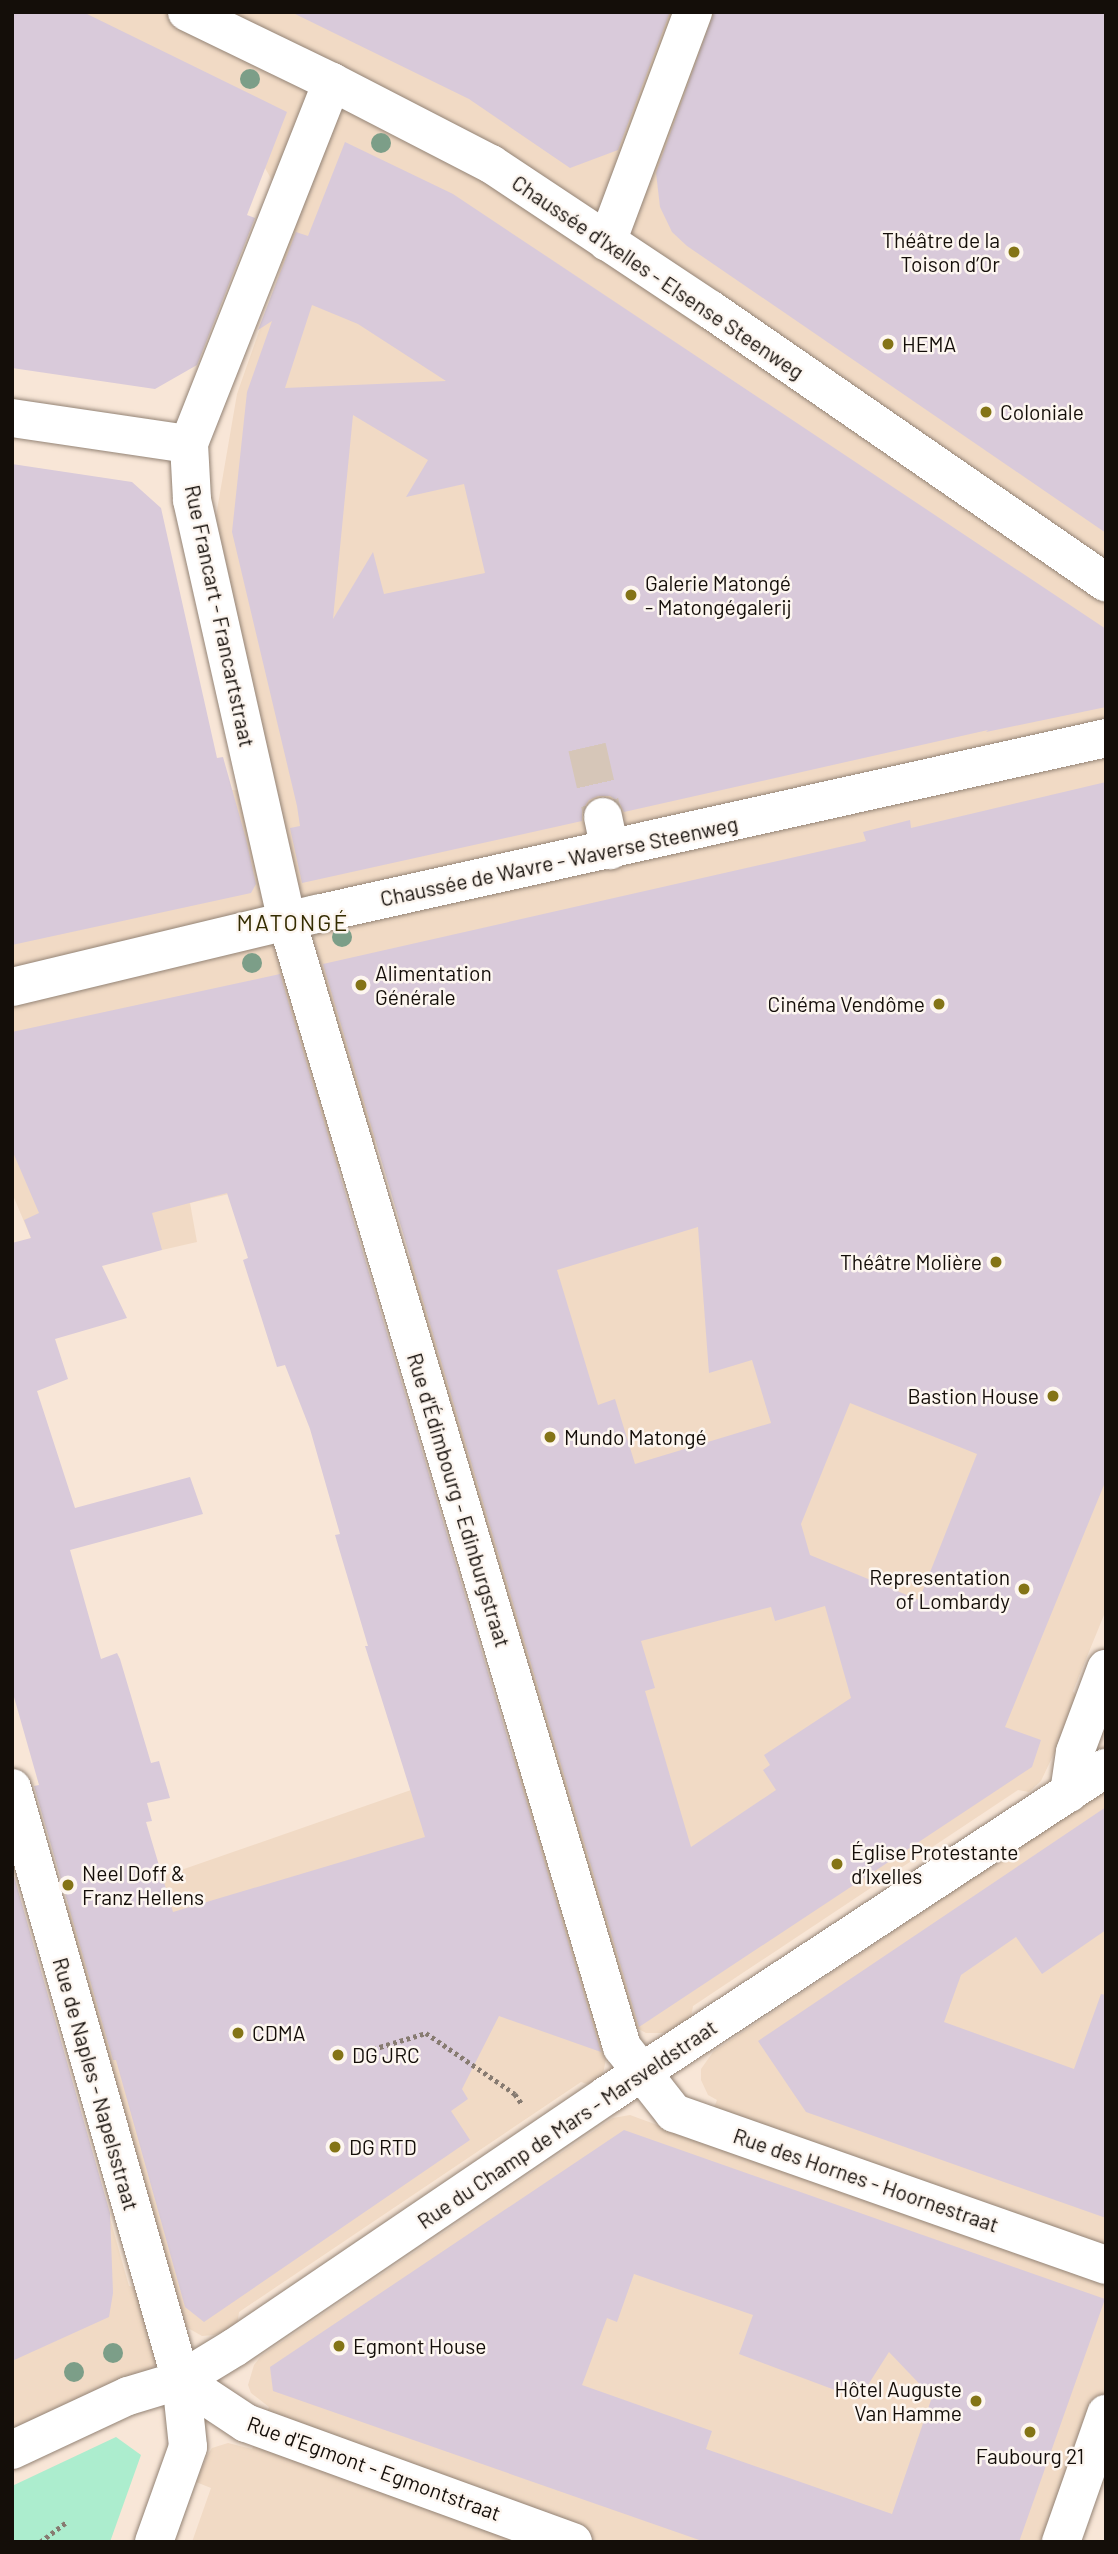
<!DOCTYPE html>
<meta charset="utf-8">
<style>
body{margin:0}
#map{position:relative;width:1118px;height:2554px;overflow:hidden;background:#f8e6d7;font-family:Barlow,sans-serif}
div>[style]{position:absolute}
.built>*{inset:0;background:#f1dac5}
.green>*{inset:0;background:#acedce}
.building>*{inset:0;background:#d9cada}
.minor-tunnel>*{height:38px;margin-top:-19px;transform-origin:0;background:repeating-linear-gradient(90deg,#d6c6b8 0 38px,transparent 0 57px)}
.path>*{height:4.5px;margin-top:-2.25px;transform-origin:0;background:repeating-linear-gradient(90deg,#877b71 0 3.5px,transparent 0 7px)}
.roads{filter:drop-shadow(0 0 2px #938375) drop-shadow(0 0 2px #938375)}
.minor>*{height:38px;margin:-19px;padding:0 19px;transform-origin:19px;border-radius:19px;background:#fff}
.trees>*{width:20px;height:20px;margin:-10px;border-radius:50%;background:#7c9e88}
.dots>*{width:19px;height:19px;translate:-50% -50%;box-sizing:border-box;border:4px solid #fdf6f0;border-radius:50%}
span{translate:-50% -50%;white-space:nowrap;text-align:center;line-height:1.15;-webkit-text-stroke:5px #fdf6f0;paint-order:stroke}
.poi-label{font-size:21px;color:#140e09}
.right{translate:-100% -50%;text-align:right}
.left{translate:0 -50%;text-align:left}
.street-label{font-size:21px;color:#140e09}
.neighbourhood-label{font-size:23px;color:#342c01;letter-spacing:2px}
.frame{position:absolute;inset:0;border:14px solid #140e09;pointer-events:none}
</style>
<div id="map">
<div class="built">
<div style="clip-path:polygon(12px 12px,975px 12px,1106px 87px,1106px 1610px,1073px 1691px,1079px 1700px,1041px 1781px,1029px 1792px,1018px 1790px,693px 2006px,691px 2018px,667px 2033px,646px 2033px,635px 2027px,607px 2054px,602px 2079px,593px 2086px,581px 2082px,239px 2312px,237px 2326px,214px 2335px,202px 2336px,181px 2324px,60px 1907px,161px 1877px,411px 1790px,545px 1748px,401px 1261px,595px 1203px,375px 1107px,375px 1160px,190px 1203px,197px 1242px,162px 1250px,31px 1238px,12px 1193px,12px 744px,216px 788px,276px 795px,216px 516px,237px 394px,279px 274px,294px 219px,265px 168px)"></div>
<div style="clip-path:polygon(1106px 1789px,1106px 2392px,1052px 2542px,192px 2542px,211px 2488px,196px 2482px,207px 2456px,212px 2448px,228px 2443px,252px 2449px,269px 2407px,251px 2393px,248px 2385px,254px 2365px,261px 2356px,613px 2118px,630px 2115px,701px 2141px,717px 2100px,708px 2095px,701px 2080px,701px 2069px,713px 2052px)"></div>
<div style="clip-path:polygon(91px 2151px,129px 2286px,142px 2290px,158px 2361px,152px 2369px,12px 2436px,12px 2173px)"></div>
</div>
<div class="green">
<div style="clip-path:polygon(116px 2437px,141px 2455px,110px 2542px,12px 2542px,12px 2486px)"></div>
</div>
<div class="building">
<div style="clip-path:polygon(12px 12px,83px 12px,287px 112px,247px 215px,255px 218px,197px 365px,155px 389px,12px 368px)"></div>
<div style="clip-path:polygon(291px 12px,670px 12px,618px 150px,570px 168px,469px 99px)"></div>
<div style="clip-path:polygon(714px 12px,1106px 12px,1106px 533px,687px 246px,672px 232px,660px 207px,656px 173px)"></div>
<div style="clip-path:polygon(evenodd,345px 142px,453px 194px,1106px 629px,1106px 707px,986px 732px,988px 730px,624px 812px,619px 802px,610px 796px,598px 796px,589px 800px,582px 810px,582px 821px,302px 883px,290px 828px,300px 826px,297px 806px,232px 532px,247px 392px,272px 321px,258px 330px,296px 232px,308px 236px,345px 142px,312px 305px,358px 324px,446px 381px,285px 388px,312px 305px,345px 142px,353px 415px,428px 460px,406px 497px,464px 484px,485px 573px,384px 594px,373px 552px,333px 619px,353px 415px)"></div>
<div style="clip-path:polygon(12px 464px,132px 482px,161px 508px,217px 758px,223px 757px,246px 839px,256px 884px,251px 893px,12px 945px)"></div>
<div style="clip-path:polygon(evenodd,1106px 782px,1106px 1480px,1005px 1727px,1041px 1740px,1032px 1767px,639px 2027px,323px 964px,866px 841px,863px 832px,910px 820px,911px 828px,1106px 782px,698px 1227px,709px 1373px,752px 1360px,771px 1423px,635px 1464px,615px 1399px,598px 1405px,557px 1270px,698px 1227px,1106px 782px,850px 1403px,977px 1454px,919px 1600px,810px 1555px,801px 1524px,850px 1403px,1106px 782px,825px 1606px,851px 1698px,764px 1755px,770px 1765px,763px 1770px,776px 1790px,691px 1847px,645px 1691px,655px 1688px,641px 1641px,771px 1607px,775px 1621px,825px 1606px)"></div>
<div style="clip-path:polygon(evenodd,280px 974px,601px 2052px,499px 2016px,462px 2089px,468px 2099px,451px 2111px,470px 2140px,204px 2322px,185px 2307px,116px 2060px,113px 2060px,34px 1786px,39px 1785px,12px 1690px,12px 1243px,31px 1238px,24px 1220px,39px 1213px,12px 1150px,12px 1032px,280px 974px,227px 1193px,248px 1258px,243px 1260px,277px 1367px,285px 1365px,310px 1429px,340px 1534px,335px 1535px,368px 1646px,365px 1646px,425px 1837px,173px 1912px,146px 1822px,152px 1821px,147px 1803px,170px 1798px,159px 1761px,151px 1763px,120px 1659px,117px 1653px,101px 1659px,70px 1550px,203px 1514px,190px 1477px,75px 1508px,37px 1391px,68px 1379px,55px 1339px,127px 1318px,102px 1266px,162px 1250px,152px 1213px,227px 1193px)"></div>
<div style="clip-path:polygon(1106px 1807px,1106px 1930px,1042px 1974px,1016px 1937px,961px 1975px,944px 2022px,1074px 2069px,1101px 1994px,1106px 1995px,1106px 2218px,806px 2112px,758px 2041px)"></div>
<div style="clip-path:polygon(12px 1869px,110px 2213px,113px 2293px,109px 2317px,12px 2361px)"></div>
<div style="clip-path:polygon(evenodd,624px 2130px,1105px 2299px,1019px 2542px,705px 2542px,273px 2391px,270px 2367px,624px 2130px,634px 2274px,753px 2315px,739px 2354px,859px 2399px,889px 2352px,932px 2397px,892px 2514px,706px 2449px,712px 2431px,582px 2385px,607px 2318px,617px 2322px,634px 2274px)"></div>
</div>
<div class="minor-tunnel">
<div style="left:587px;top:747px;width:72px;rotate:77.1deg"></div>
</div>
<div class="path">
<div style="left:373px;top:2049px;width:55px;rotate:-16.8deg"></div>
<div style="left:426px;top:2033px;width:108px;rotate:34.4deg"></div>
<div style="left:515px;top:2094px;width:12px;rotate:55deg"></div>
<div style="left:40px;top:2542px;width:34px;rotate:-37deg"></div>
</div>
<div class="roads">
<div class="minor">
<div style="left:187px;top:12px;width:161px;rotate:25.8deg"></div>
<div style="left:332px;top:82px;width:179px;rotate:27.3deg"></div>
<div style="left:491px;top:164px;width:264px;rotate:33.6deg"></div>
<div style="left:711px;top:310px;width:480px;rotate:34.6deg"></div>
<div style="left:332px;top:82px;width:389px;rotate:111.6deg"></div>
<div style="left:189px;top:444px;width:56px;rotate:86.9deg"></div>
<div style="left:192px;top:500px;width:432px;rotate:77.3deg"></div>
<div style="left:287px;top:921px;width:1175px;rotate:73.43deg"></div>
<div style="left:622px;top:2047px;width:84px;rotate:51.8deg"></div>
<div style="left:674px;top:2113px;width:458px;rotate:19.4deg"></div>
<div style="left:607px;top:242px;width:246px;rotate:-69.5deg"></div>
<div style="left:12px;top:418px;width:179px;rotate:8.4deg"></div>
<div style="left:603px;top:817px;width:34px;rotate:78deg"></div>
<div style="left:12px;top:987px;width:314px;rotate:-13.5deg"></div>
<div style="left:317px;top:914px;width:808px;rotate:-12.57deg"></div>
<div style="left:12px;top:1788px;width:616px;rotate:74.07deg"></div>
<div style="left:181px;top:2380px;width:67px;rotate:84deg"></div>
<div style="left:188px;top:2447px;width:101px;rotate:109.7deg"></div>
<div style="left:1069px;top:1793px;width:41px;rotate:-81.7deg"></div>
<div style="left:1075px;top:1752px;width:89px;rotate:-69.5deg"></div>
<div style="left:181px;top:2380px;width:78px;rotate:33.5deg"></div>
<div style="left:246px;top:2423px;width:348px;rotate:20deg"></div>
<div style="left:12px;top:2450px;width:128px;rotate:-25deg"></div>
<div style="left:128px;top:2396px;width:55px;rotate:-16.8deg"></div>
<div style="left:181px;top:2380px;width:63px;rotate:-31.4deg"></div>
<div style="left:235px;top:2347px;width:449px;rotate:-34.1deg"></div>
<div style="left:607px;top:2095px;width:597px;rotate:-33.24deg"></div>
<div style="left:1061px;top:2542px;width:136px;rotate:-70.6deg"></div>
</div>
</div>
<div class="trees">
<div style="left:250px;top:79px"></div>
<div style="left:381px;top:143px"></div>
<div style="left:342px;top:937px"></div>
<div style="left:252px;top:963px"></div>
<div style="left:113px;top:2353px"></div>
<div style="left:74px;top:2372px"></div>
</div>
<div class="dots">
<div style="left:1014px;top:252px;background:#847416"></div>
<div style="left:888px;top:344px;background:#847416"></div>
<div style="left:986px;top:412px;background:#847416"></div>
<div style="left:631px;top:595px;background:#847416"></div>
<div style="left:361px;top:985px;background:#847416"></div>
<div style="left:939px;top:1004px;background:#847416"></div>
<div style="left:996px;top:1262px;background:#847416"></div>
<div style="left:1053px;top:1396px;background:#847416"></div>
<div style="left:550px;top:1437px;background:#847416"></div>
<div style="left:1024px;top:1589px;background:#847416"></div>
<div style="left:837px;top:1864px;background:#847416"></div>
<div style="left:68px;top:1885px;background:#847416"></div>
<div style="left:238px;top:2033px;background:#847416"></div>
<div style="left:338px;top:2055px;background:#847416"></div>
<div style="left:335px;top:2147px;background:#847416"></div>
<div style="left:339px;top:2346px;background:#847416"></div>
<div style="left:976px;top:2401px;background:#847416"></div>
<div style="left:1030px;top:2432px;background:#847416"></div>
</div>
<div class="poi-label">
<span class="right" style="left:1000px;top:252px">Théâtre de la<br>Toison d’Or</span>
<span class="left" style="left:902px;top:344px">HEMA</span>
<span class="left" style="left:1000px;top:412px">Coloniale</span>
<span class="left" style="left:645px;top:595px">Galerie Matongé<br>- Matongégalerij</span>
<span class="left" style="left:375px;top:985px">Alimentation<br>Générale</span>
<span class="right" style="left:925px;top:1004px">Cinéma Vendôme</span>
<span class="right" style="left:982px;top:1262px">Théâtre Molière</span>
<span class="right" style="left:1039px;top:1396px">Bastion House</span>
<span class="left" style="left:564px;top:1437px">Mundo Matongé</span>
<span class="right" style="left:1010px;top:1589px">Representation<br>of Lombardy</span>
<span class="left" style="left:851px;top:1864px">Église Protestante<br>d’Ixelles</span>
<span class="left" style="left:82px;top:1885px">Neel Doff &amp;<br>Franz Hellens</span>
<span class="left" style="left:252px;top:2033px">CDMA</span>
<span class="left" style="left:352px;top:2055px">DG JRC</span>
<span class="left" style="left:349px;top:2147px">DG RTD</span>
<span class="left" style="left:353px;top:2346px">Egmont House</span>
<span class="right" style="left:962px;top:2401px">Hôtel Auguste<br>Van Hamme</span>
<span style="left:1030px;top:2456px">Faubourg 21</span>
</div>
<div class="street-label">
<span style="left:658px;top:277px;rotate:34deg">Chaussée d'Ixelles - Elsense Steenweg</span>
<span style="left:220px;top:616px;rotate:78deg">Rue Francart - Francartstraat</span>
<span style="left:559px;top:861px;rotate:-12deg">Chaussée de Wavre - Waverse Steenweg</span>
<span style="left:459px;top:1500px;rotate:73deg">Rue d'Édimbourg - Edinburgstraat</span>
<span style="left:96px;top:2084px;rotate:74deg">Rue de Naples - Napelsstraat</span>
<span style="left:567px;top:2124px;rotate:-34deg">Rue du Champ de Mars - Marsveldstraat</span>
<span style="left:866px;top:2180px;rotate:19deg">Rue des Hornes - Hoornestraat</span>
<span style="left:374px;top:2468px;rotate:20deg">Rue d'Egmont - Egmontstraat</span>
</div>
<div class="neighbourhood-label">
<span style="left:293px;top:922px">MATONGÉ</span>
</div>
<div class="frame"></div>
</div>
